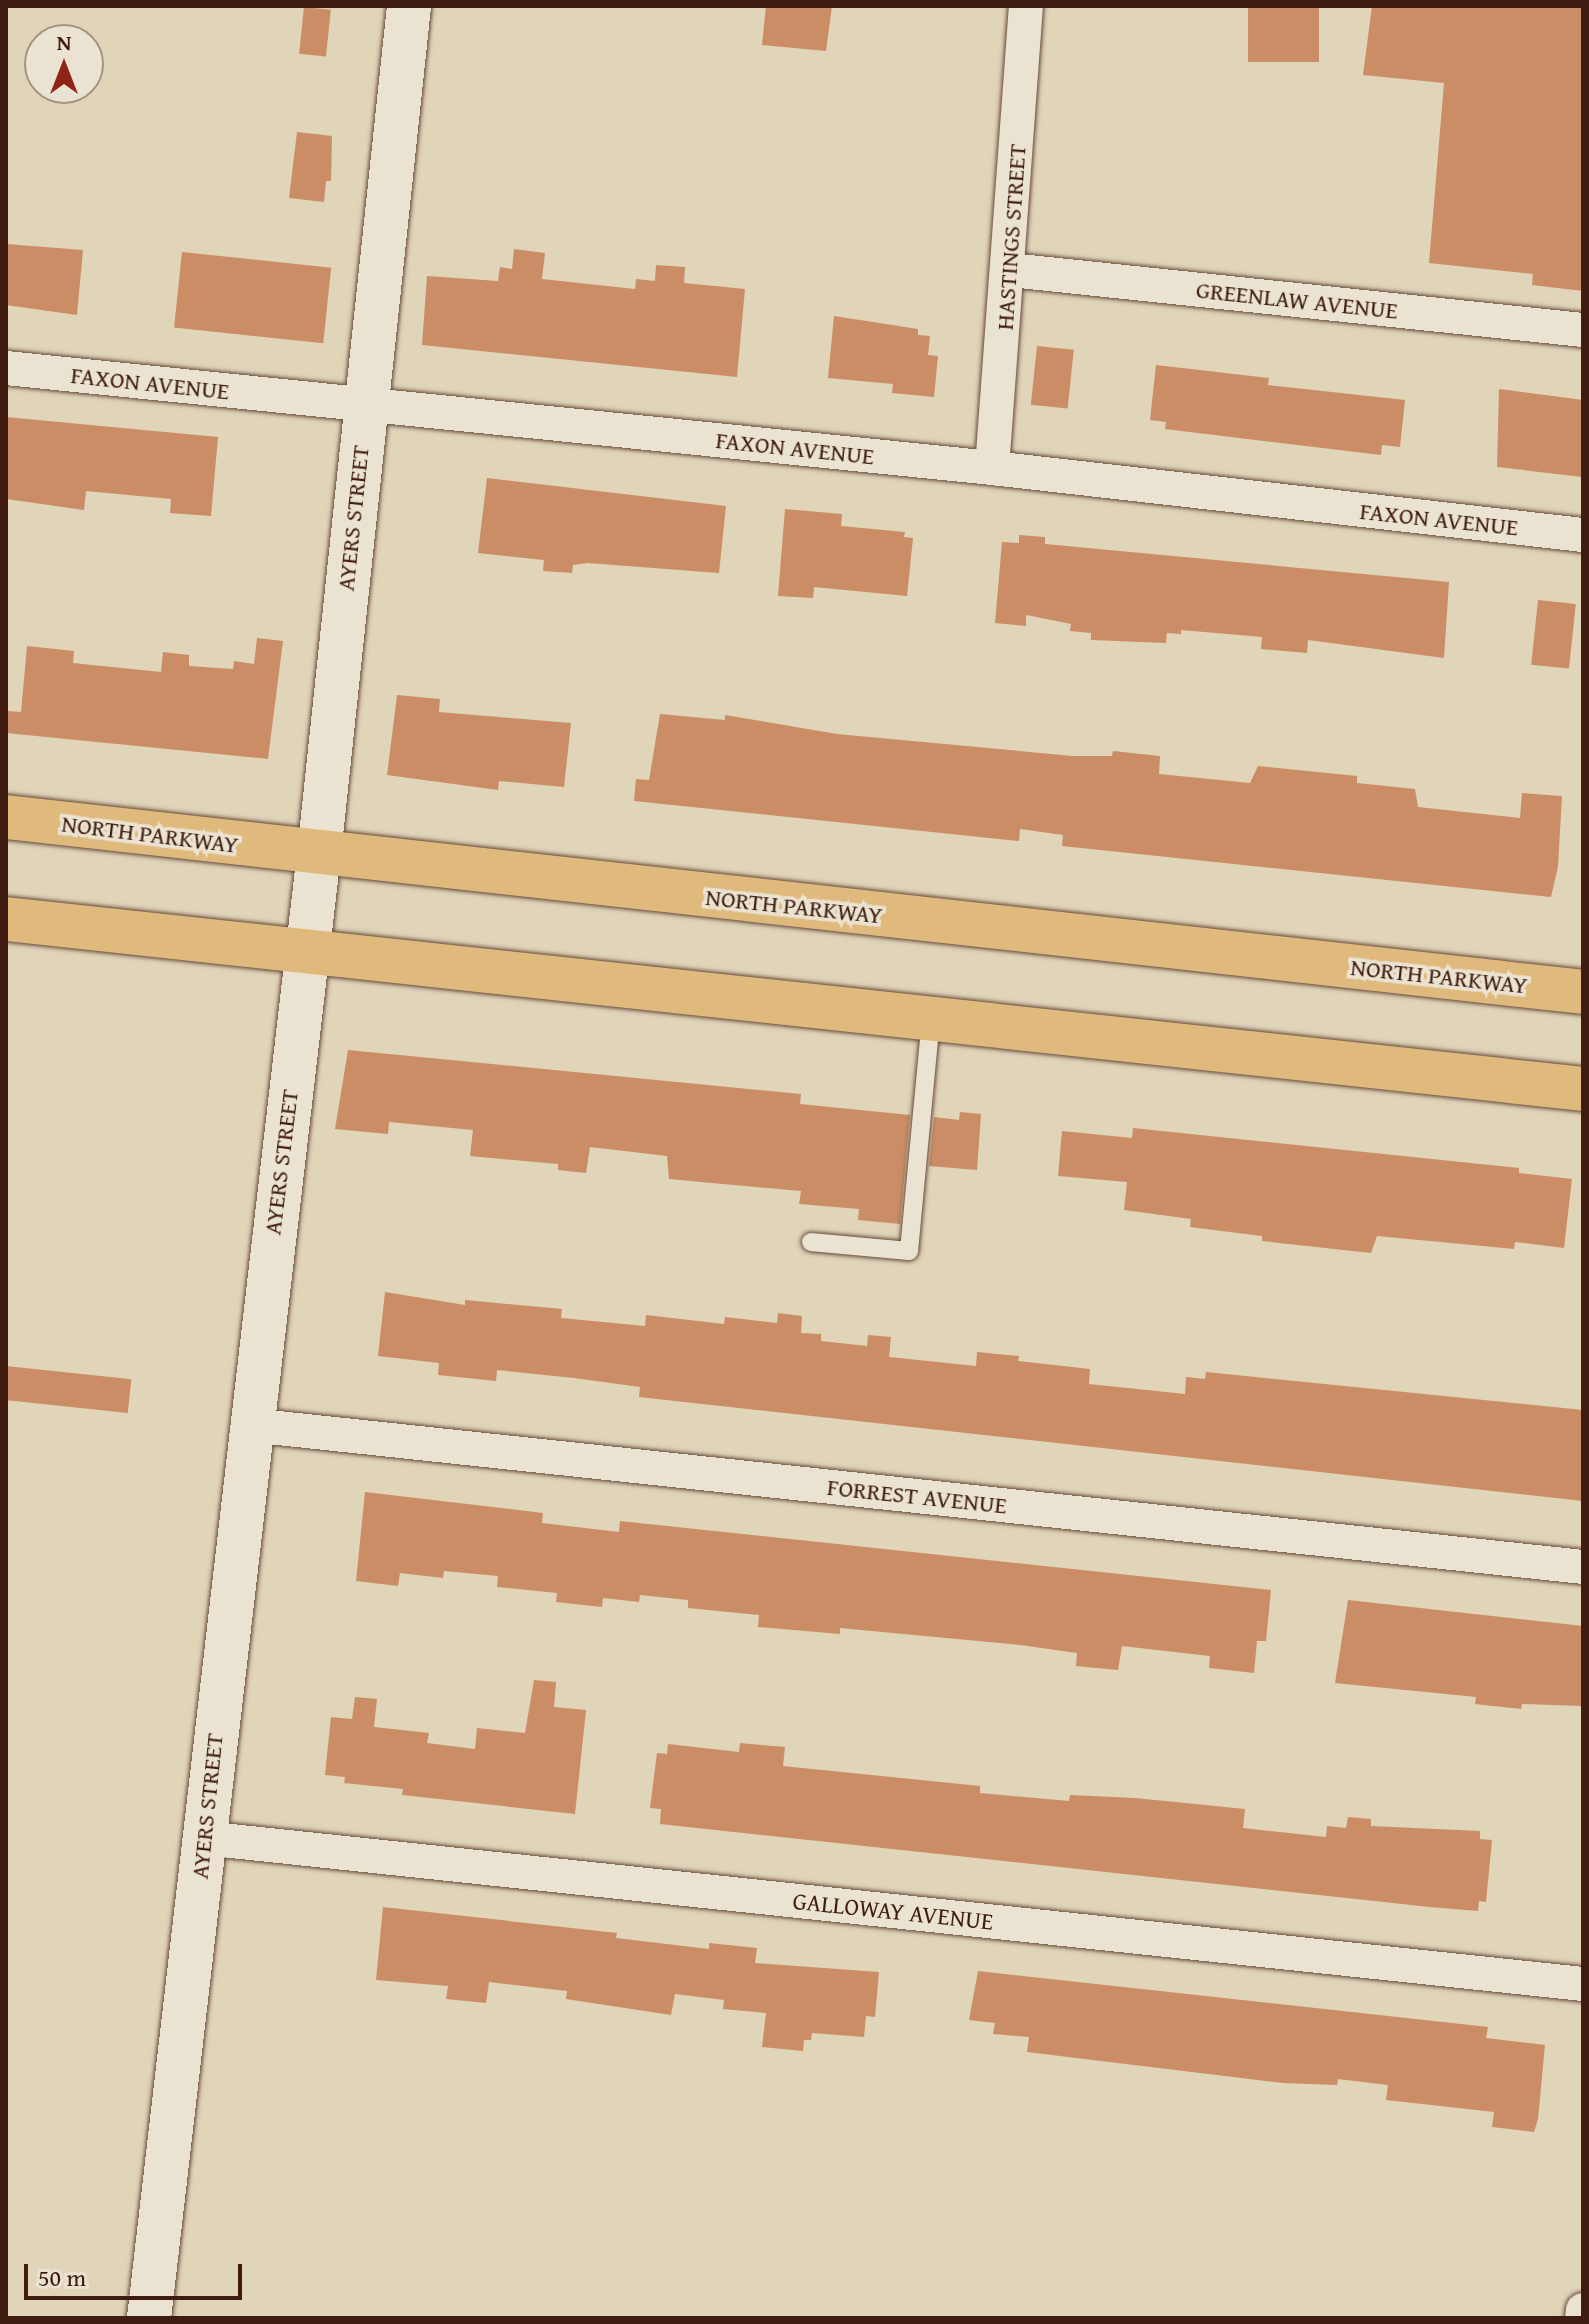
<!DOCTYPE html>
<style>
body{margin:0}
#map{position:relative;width:1589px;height:2324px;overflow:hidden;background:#e0d4b9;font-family:"Gentium Book Plus",serif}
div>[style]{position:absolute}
.building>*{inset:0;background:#ca8d66;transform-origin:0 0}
.roads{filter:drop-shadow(0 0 2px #674a3a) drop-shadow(0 0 2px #674a3a)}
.lane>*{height:18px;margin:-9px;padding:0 9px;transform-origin:9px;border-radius:9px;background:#ebe3d2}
.street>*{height:34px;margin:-17px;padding:0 17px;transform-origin:17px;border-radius:17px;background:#ebe3d2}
.secondary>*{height:44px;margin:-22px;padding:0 22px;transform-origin:22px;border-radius:22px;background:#ebe3d2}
.primary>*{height:44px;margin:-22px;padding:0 22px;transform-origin:22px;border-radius:22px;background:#e0ba7c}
span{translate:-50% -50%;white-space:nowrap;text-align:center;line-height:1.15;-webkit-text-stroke:7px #ebe3d2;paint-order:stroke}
.street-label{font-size:24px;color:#3f1c0f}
.frame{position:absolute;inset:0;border:8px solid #3f1c0f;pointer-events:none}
.north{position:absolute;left:24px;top:24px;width:80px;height:80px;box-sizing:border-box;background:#ebe3d2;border:2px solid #a69384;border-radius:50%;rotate:0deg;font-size:22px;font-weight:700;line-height:32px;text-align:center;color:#3f1c0f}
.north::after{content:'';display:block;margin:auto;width:28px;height:36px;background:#8f2418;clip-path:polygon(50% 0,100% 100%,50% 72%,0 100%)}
.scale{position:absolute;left:24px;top:2264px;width:218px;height:36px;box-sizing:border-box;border:4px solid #3f1c0f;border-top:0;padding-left:10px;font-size:24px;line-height:28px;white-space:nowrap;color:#3f1c0f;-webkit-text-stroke:6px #ebe3d2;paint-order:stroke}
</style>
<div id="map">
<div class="building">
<div style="clip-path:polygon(766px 6px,832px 6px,826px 51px,762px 45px)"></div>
<div style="left:1248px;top:6px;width:71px;height:56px"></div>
<div style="clip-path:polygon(1372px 6px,1583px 6px,1583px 291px,1532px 285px,1533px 274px,1429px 263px,1444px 83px,1363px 75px)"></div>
<div style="left:304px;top:7px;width:27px;height:47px;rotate:6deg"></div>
<div style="clip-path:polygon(297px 132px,332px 136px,331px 181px,326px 181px,324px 202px,289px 198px)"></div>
<div style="clip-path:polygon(6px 244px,83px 250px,77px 315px,6px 305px)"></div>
<div style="clip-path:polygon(514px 249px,545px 253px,542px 279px,635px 289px,636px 279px,655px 281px,656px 265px,685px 267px,684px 283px,745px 289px,737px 377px,422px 345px,427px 276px,498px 281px,500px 267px,512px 269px)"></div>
<div style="left:182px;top:252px;width:150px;height:76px;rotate:6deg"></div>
<div style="clip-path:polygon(834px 316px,918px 329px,918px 335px,930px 336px,928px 355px,938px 356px,934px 397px,892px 393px,893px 384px,828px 378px)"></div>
<div style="left:1037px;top:346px;width:37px;height:59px;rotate:6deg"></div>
<div style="clip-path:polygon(1156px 365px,1269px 378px,1268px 385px,1405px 400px,1400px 447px,1382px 445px,1381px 455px,1165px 429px,1166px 422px,1150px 420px)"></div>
<div style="clip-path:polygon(1499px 389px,1583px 400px,1583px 477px,1497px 467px)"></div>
<div style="clip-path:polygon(6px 417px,218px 437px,211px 516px,170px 513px,171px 499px,86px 491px,84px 510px,6px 499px)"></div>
<div style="clip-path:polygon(487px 478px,726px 506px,719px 573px,588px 563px,573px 565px,572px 573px,543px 571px,544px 560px,478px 553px)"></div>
<div style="clip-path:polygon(785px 509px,842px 514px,841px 526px,905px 532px,904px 537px,913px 538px,907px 596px,814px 587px,813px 598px,778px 596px)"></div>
<div style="clip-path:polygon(1019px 535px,1045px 537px,1045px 544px,1449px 582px,1444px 658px,1308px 640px,1307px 653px,1261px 649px,1262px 637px,1181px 630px,1181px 634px,1167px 633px,1166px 643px,1091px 640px,1091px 633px,1070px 631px,1071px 624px,1026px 615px,1026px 626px,995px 623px,1002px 542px,1019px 543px)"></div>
<div style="left:1538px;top:600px;width:38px;height:65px;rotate:6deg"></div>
<div style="clip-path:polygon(257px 638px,283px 641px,268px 759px,6px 733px,8px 711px,21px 712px,27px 646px,74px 651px,73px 663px,161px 672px,163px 652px,189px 655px,189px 666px,233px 669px,234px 661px,254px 664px)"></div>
<div style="clip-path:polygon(397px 695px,440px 699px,439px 712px,571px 723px,564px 787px,499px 781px,498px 790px,387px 775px)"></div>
<div style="clip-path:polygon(660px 714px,725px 720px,725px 715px,837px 734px,1073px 756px,1112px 756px,1113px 751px,1160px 756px,1159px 774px,1250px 783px,1258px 766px,1357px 776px,1357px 783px,1415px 789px,1418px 807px,1520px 818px,1522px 793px,1562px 796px,1558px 867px,1551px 897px,1062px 846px,1063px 835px,1020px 829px,1019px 841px,634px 801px,636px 779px,649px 780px)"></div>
<div style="clip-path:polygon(348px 1050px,801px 1094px,800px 1104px,910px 1115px,900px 1224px,858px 1220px,859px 1209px,799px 1204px,801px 1191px,669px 1179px,667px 1156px,590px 1147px,586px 1173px,558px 1170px,558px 1164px,470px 1156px,473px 1130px,389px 1122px,388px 1134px,335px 1129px)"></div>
<div style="clip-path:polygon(960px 1112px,981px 1114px,977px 1170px,929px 1166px,934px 1117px,959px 1120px)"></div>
<div style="clip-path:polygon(1133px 1128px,1519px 1168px,1519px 1173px,1572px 1179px,1564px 1248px,1515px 1242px,1514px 1249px,1377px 1236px,1371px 1253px,1262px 1241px,1262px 1236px,1190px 1227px,1191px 1219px,1124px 1210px,1127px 1182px,1058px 1176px,1062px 1131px,1132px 1138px)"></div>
<div style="clip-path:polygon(385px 1292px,465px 1305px,465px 1300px,562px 1309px,561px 1318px,645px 1326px,646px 1315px,724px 1324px,725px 1317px,777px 1323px,778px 1313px,802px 1316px,801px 1333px,821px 1334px,821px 1341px,867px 1346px,868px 1335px,891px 1337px,889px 1357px,976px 1366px,977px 1352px,1019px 1356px,1018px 1361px,1090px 1369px,1089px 1384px,1185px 1394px,1186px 1377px,1205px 1379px,1206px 1372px,1583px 1410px,1583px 1501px,639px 1397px,640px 1387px,574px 1378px,497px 1370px,496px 1381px,438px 1375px,439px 1363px,378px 1356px)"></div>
<div style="left:6px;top:1366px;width:126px;height:34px;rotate:6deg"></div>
<div style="clip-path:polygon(365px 1492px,543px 1513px,542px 1523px,619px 1532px,620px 1521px,1271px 1590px,1266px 1641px,1257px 1641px,1254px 1673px,1209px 1668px,1210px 1656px,1122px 1646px,1118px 1670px,1076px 1666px,1077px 1653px,1020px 1645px,840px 1628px,840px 1634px,758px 1627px,759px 1615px,688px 1608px,688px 1600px,640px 1595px,639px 1602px,603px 1598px,602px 1607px,556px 1602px,557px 1593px,497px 1587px,498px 1576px,444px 1571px,443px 1578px,400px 1573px,398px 1586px,356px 1581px)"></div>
<div style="clip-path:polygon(1348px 1600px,1583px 1626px,1583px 1706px,1522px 1704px,1521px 1709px,1475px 1704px,1476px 1697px,1335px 1683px)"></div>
<div style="clip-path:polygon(534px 1680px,556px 1682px,554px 1707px,586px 1710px,575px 1814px,402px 1795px,403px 1789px,344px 1783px,345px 1777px,325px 1775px,331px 1717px,352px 1719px,355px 1697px,377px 1699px,374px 1727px,429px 1733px,427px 1743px,475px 1749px,477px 1728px,525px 1733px)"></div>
<div style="clip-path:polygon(740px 1743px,785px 1747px,783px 1766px,980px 1786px,980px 1793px,1069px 1801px,1070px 1795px,1135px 1798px,1245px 1809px,1243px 1828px,1326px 1837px,1327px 1826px,1346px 1828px,1348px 1817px,1371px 1819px,1371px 1826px,1480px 1831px,1480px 1839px,1492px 1840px,1486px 1902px,1479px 1901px,1478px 1911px,1430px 1907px,660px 1824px,661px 1809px,650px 1808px,657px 1753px,667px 1754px,668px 1744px,739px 1752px)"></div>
<div style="clip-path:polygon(383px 1907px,617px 1933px,616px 1938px,709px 1949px,709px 1943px,757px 1948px,755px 1963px,879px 1972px,875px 2017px,866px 2016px,864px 2037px,812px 2033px,811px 2040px,804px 2040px,803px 2051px,762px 2047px,766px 2013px,723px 2009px,724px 2000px,675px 1994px,671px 2015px,566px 1999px,567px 1991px,489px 1982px,486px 2003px,446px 1999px,448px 1986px,376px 1980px)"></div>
<div style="clip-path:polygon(978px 1971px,1488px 2027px,1486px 2038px,1545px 2045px,1538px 2119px,1534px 2132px,1492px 2127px,1494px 2112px,1386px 2100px,1388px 2085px,1338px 2079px,1337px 2085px,1283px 2083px,1027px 2052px,1029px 2037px,993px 2034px,995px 2023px,969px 2020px)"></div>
</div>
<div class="roads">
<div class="lane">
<div style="left:811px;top:1242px;width:98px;rotate:5.2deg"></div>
<div style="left:909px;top:1251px;width:232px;rotate:-84.6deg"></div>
</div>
<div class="street">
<div style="left:1010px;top:270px;width:576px;rotate:5.98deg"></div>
<div style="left:6px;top:368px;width:991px;rotate:5.79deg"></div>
<div style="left:992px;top:468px;width:595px;rotate:6.47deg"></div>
<div style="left:992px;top:468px;width:463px;rotate:-85.8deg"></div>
<div style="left:250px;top:1425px;width:1341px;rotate:6.08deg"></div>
<div style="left:203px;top:1838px;width:1388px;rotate:6.04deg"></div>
<div style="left:1582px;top:2318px;width:8px;rotate:-83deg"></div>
</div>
<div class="secondary">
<div style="left:149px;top:2318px;width:1474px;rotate:-83.38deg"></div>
<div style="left:319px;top:854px;width:853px;rotate:-83.94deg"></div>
</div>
<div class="primary">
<div style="left:6px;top:817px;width:1587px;rotate:6.33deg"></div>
<div style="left:6px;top:919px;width:1586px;rotate:6.15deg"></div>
</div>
</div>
<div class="street-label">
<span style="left:1011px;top:237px;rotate:-86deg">HASTINGS STREET</span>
<span style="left:1297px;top:300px;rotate:6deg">GREENLAW AVENUE</span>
<span style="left:150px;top:383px;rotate:6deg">FAXON AVENUE</span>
<span style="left:795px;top:448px;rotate:6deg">FAXON AVENUE</span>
<span style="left:353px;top:518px;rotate:-84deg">AYERS STREET</span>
<span style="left:1439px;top:519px;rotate:6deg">FAXON AVENUE</span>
<span style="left:150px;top:834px;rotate:7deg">NORTH PARKWAY</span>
<span style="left:794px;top:906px;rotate:6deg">NORTH PARKWAY</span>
<span style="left:1439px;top:976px;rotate:6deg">NORTH PARKWAY</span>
<span style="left:281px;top:1162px;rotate:-83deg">AYERS STREET</span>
<span style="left:917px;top:1496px;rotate:6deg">FORREST AVENUE</span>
<span style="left:207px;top:1806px;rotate:-84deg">AYERS STREET</span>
<span style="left:893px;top:1911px;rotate:6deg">GALLOWAY AVENUE</span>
</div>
<div class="frame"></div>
<div class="north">N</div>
<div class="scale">50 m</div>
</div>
